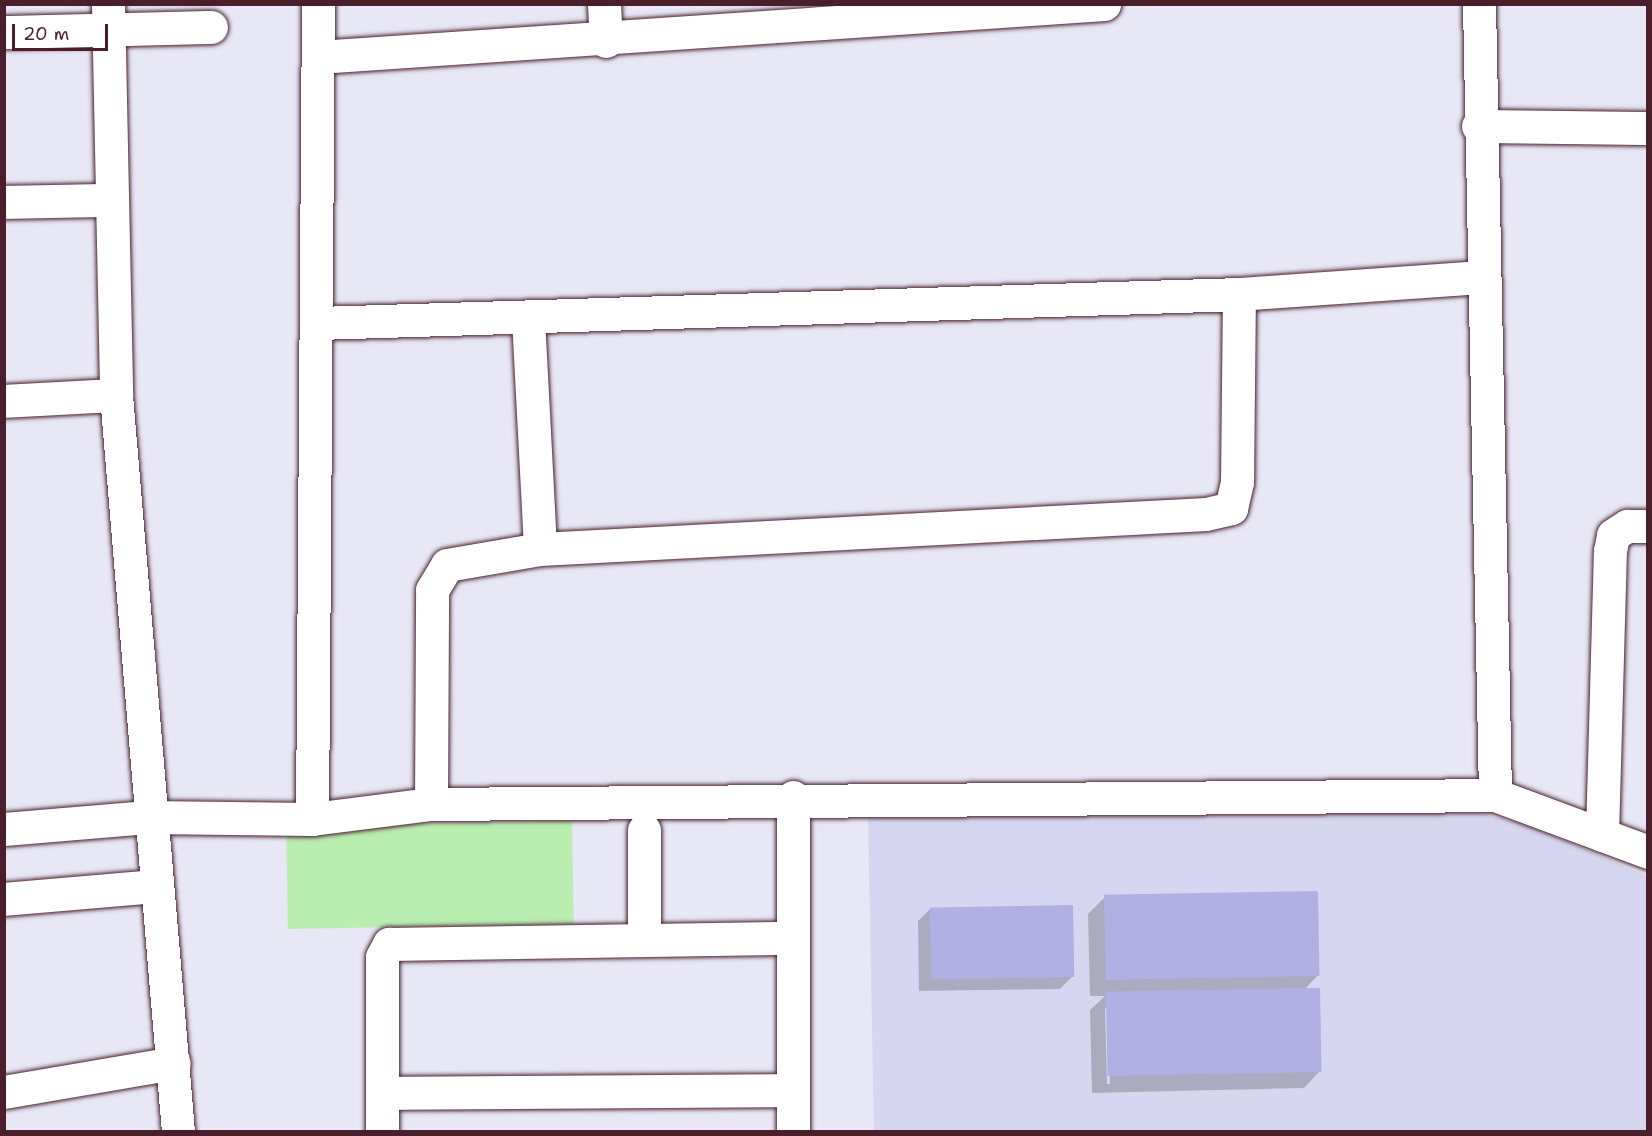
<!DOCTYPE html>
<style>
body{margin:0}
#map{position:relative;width:1652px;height:1136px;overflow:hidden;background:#e7e7f6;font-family:"Shantell Sans",sans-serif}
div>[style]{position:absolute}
.built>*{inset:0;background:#d6d6f0}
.green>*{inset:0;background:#b9eeb0;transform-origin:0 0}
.shadow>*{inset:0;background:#0003}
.building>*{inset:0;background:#b0b0e2;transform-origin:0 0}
.roads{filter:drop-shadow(0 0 2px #4a1f2b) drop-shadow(0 0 2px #4a1f2b)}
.minor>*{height:33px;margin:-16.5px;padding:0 16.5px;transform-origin:16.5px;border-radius:16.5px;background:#fff}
span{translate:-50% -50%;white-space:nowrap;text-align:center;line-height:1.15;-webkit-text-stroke:6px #fff;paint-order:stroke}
.frame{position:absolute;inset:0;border:6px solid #4a1f2b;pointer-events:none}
.scale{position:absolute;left:12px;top:24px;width:96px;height:27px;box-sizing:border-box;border:3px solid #4a1f2b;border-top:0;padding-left:8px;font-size:18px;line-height:21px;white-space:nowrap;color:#4a1f2b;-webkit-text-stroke:4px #fff;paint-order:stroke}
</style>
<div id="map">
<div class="built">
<div style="clip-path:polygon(1426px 811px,1483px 814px,1531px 826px,1647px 876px,1647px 1131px,874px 1131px,868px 816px)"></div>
</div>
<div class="green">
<div style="left:572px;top:821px;width:103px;height:286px;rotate:89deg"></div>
</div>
<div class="shadow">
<div style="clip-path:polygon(evenodd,1105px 897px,1318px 975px,1304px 990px,1320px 1071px,1304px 1088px,1092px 1093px,1090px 1010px,1105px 996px,1090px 996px,1088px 914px,1105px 897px,1105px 1008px,1108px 1008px,1110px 1084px,1107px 1084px,1105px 1008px)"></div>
<div style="clip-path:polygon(930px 909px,1072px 977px,1060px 989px,919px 991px,918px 921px)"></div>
</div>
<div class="building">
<div style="left:1318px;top:891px;width:85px;height:214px;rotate:89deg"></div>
<div style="left:1073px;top:905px;width:72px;height:143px;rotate:89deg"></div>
<div style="left:1320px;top:988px;width:84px;height:214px;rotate:89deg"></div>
</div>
<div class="roads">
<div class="minor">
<div style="left:108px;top:4px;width:391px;rotate:88.8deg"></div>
<div style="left:116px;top:395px;width:740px;rotate:85.19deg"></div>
<div style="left:604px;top:4px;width:37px;rotate:87deg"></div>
<div style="left:1479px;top:4px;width:791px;rotate:88.84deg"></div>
<div style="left:4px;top:32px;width:207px;rotate:-1.4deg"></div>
<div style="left:318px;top:57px;width:788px;rotate:-3.86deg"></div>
<div style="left:1478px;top:126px;width:170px;rotate:0.7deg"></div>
<div style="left:4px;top:202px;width:108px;rotate:-1.1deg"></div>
<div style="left:528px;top:318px;width:231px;rotate:87deg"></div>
<div style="left:318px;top:323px;width:921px;rotate:-1.8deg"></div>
<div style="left:1239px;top:294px;width:244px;rotate:-4deg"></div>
<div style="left:4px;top:401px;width:112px;rotate:-3.1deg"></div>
<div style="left:793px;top:797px;width:335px;rotate:90deg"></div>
<div style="left:431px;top:804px;width:214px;rotate:-89.7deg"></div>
<div style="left:432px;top:590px;width:29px;rotate:-59deg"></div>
<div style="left:447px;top:565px;width:94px;rotate:-9.8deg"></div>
<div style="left:540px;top:549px;width:667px;rotate:-3.01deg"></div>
<div style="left:1206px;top:514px;width:26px;rotate:-13deg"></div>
<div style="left:1231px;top:508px;width:27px;rotate:-77deg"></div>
<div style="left:1237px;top:482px;width:188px;rotate:-89.4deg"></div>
<div style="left:312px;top:819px;width:815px;rotate:-89.58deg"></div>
<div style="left:4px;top:829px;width:144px;rotate:-4.8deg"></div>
<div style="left:148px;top:817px;width:164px;rotate:0.7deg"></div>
<div style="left:312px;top:819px;width:120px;rotate:-7.2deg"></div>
<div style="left:431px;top:804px;width:1064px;rotate:-0.48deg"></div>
<div style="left:1495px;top:795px;width:163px;rotate:20.4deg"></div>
<div style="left:1602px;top:835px;width:284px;rotate:-88.4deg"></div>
<div style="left:1610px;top:551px;width:16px;rotate:-79deg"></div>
<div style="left:1613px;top:535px;width:17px;rotate:-33deg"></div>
<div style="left:1627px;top:526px;width:21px"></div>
<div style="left:4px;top:899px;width:153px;rotate:-4.9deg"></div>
<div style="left:644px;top:939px;width:109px;rotate:-90deg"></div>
<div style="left:4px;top:1092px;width:172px;rotate:-9.7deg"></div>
<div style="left:382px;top:1093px;width:411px;rotate:-0.4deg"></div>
<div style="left:382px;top:1132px;width:175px;rotate:-90deg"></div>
<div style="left:382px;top:957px;width:15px;rotate:-62deg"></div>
<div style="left:389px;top:944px;width:404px;rotate:-0.9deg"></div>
</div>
</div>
<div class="frame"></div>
<div class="scale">20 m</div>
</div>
